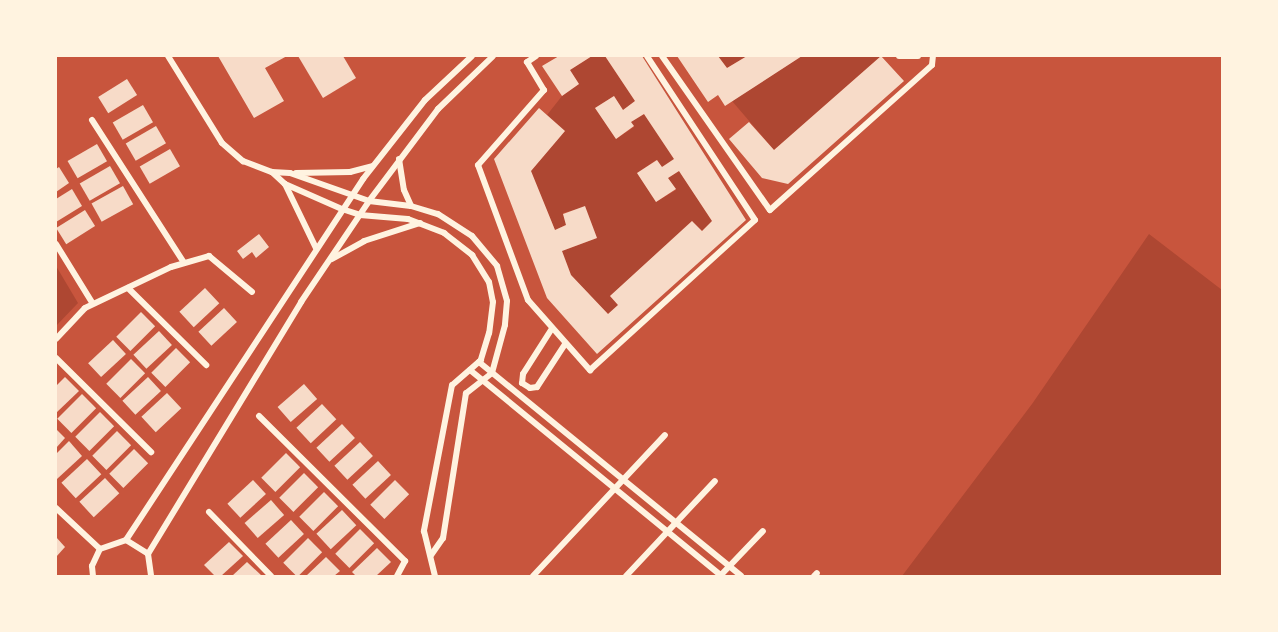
<!DOCTYPE html>
<style>
body{margin:0}
#map{position:relative;width:1278px;height:632px;overflow:hidden;background:#c8553d;font-family:Manrope,sans-serif}
div>[style]{position:absolute}
.green>*{inset:0;background:#ae4732}
.building>*{inset:0;background:#f7dbc8;transform-origin:0 0}
.minor>*{height:6px;margin:-3px;padding:0 3px;transform-origin:3px;border-radius:3px;background:#fff3e0}
span{translate:-50% -50%;white-space:nowrap;text-align:center;line-height:1.15;-webkit-text-stroke:4.5px #fff3e0;paint-order:stroke}
.frame{position:absolute;inset:0;border:57px solid #fff3e0;pointer-events:none}
</style>
<div id="map">
<div class="green">
<div style="clip-path:polygon(592px 56px,605px 56px,635px 101px,623px 110px,614px 96px,595px 108px,616px 139px,634px 127px,631px 122px,644px 114px,674px 159px,662px 167px,656px 160px,637px 173px,656px 202px,676px 190px,668px 178px,679px 171px,712px 221px,702px 231px,692px 221px,610px 296px,618px 305px,608px 314px,571px 275px,562px 251px,597px 238px,585px 207px,563px 213px,566px 225px,555px 230px,531px 171px,565px 131px,547px 115px,562px 96px,579px 84px,570px 70px)"></div>
<div style="clip-path:polygon(718px 56px,747px 56px,727px 68px)"></div>
<div style="clip-path:polygon(802px 56px,881px 56px,774px 150px,732px 101px)"></div>
<div style="clip-path:polygon(1149px 234px,1222px 290px,1222px 576px,902px 576px,1032px 404px)"></div>
<div style="clip-path:polygon(56px 266px,78px 303px,56px 326px)"></div>
</div>
<div class="building">
<div style="clip-path:polygon(218px 56px,287px 56px,265px 68px,284px 101px,254px 118px)"></div>
<div style="clip-path:polygon(298px 56px,343px 56px,356px 78px,323px 98px)"></div>
<div style="clip-path:polygon(559px 56px,592px 56px,570px 70px,579px 84px,562px 96px,542px 66px)"></div>
<div style="clip-path:polygon(605px 56px,642px 56px,746px 220px,597px 354px,547px 298px,494px 159px,539px 108px,565px 131px,531px 171px,555px 230px,566px 225px,563px 214px,585px 206px,597px 238px,562px 251px,571px 275px,608px 314px,618px 305px,610px 296px,692px 221px,702px 231px,712px 221px,679px 171px,668px 178px,676px 189px,656px 202px,637px 173px,657px 160px,662px 167px,674px 159px,644px 114px,631px 122px,634px 126px,616px 139px,595px 108px,614px 96px,623px 110px,635px 101px)"></div>
<div style="clip-path:polygon(677px 56px,718px 56px,727px 68px,747px 56px,802px 56px,725px 106px,718px 95px,708px 102px)"></div>
<div style="clip-path:polygon(881px 56px,904px 81px,788px 184px,762px 178px,729px 139px,749px 122px,774px 150px)"></div>
<div style="left:127px;top:79px;width:19px;height:34px;rotate:58deg"></div>
<div style="left:143px;top:105px;width:20px;height:35px;rotate:60deg"></div>
<div style="left:156px;top:126px;width:20px;height:35px;rotate:60deg"></div>
<div style="left:97px;top:144px;width:20px;height:34px;rotate:60deg"></div>
<div style="left:170px;top:149px;width:20px;height:35px;rotate:60deg"></div>
<div style="left:110px;top:166px;width:20px;height:35px;rotate:60deg"></div>
<div style="clip-path:polygon(59px 167px,69px 183px,56px 192px,56px 169px)"></div>
<div style="left:123px;top:186px;width:21px;height:36px;rotate:61deg"></div>
<div style="clip-path:polygon(72px 189px,82px 206px,56px 222px,56px 199px)"></div>
<div style="left:85px;top:210px;width:19px;height:34px;rotate:58deg"></div>
<div style="clip-path:polygon(259px 234px,269px 247px,256px 258px,252px 252px,243px 259px,237px 251px)"></div>
<div style="left:205px;top:288px;width:21px;height:35px;rotate:47deg"></div>
<div style="left:224px;top:308px;width:19px;height:35px;rotate:47deg"></div>
<div style="left:141px;top:312px;width:20px;height:35px;rotate:45deg"></div>
<div style="left:159px;top:331px;width:19px;height:35px;rotate:47deg"></div>
<div style="left:113px;top:340px;width:19px;height:34px;rotate:47deg"></div>
<div style="left:176px;top:348px;width:20px;height:35px;rotate:45deg"></div>
<div style="left:131px;top:359px;width:20px;height:35px;rotate:45deg"></div>
<div style="clip-path:polygon(65px 377px,79px 391px,56px 413px,56px 386px)"></div>
<div style="left:148px;top:377px;width:19px;height:35px;rotate:47deg"></div>
<div style="left:304px;top:384px;width:20px;height:35px;rotate:49deg"></div>
<div style="left:167px;top:393px;width:21px;height:35px;rotate:47deg"></div>
<div style="left:82px;top:394px;width:20px;height:35px;rotate:45deg"></div>
<div style="left:322px;top:404px;width:21px;height:35px;rotate:47deg"></div>
<div style="left:100px;top:412px;width:20px;height:35px;rotate:45deg"></div>
<div style="left:342px;top:424px;width:19px;height:35px;rotate:47deg"></div>
<div style="clip-path:polygon(56px 429px,65px 438px,56px 448px)"></div>
<div style="left:117px;top:431px;width:20px;height:35px;rotate:45deg"></div>
<div style="clip-path:polygon(69px 441px,82px 456px,57px 479px,56px 454px)"></div>
<div style="left:360px;top:442px;width:19px;height:35px;rotate:47deg"></div>
<div style="left:134px;top:449px;width:20px;height:35px;rotate:45deg"></div>
<div style="left:286px;top:453px;width:20px;height:35px;rotate:45deg"></div>
<div style="left:87px;top:459px;width:21px;height:35px;rotate:47deg"></div>
<div style="left:378px;top:461px;width:19px;height:35px;rotate:47deg"></div>
<div style="left:304px;top:473px;width:20px;height:35px;rotate:45deg"></div>
<div style="left:105px;top:478px;width:21px;height:35px;rotate:47deg"></div>
<div style="left:253px;top:480px;width:19px;height:35px;rotate:47deg"></div>
<div style="left:395px;top:480px;width:20px;height:35px;rotate:45deg"></div>
<div style="left:324px;top:492px;width:20px;height:35px;rotate:45deg"></div>
<div style="left:271px;top:500px;width:20px;height:35px;rotate:49deg"></div>
<div style="left:342px;top:510px;width:21px;height:35px;rotate:47deg"></div>
<div style="left:291px;top:520px;width:19px;height:35px;rotate:47deg"></div>
<div style="left:360px;top:529px;width:20px;height:35px;rotate:45deg"></div>
<div style="clip-path:polygon(56px 537px,65px 547px,56px 557px)"></div>
<div style="left:308px;top:538px;width:20px;height:35px;rotate:45deg"></div>
<div style="clip-path:polygon(229px 542px,243px 556px,221px 576px,215px 576px,204px 565px)"></div>
<div style="clip-path:polygon(377px 548px,391px 562px,376px 576px,356px 576px,352px 572px)"></div>
<div style="clip-path:polygon(326px 557px,340px 571px,334px 576px,306px 576px)"></div>
<div style="clip-path:polygon(247px 562px,262px 576px,232px 576px)"></div>
</div>
<div class="minor">
<div style="left:168px;top:56px;width:102px;rotate:58.2deg"></div>
<div style="left:222px;top:143px;width:28px;rotate:41deg"></div>
<div style="left:243px;top:161px;width:31px;rotate:21deg"></div>
<div style="left:272px;top:172px;width:18px;rotate:3deg"></div>
<div style="left:290px;top:173px;width:84px;rotate:19.5deg"></div>
<div style="left:369px;top:201px;width:42px;rotate:6.8deg"></div>
<div style="left:411px;top:206px;width:28px;rotate:17deg"></div>
<div style="left:438px;top:214px;width:40px;rotate:32.9deg"></div>
<div style="left:472px;top:236px;width:39px;rotate:50deg"></div>
<div style="left:497px;top:266px;width:36px;rotate:74deg"></div>
<div style="left:507px;top:301px;width:24px;rotate:95deg"></div>
<div style="left:505px;top:325px;width:50px;rotate:105.2deg"></div>
<div style="left:492px;top:373px;width:33px;rotate:142deg"></div>
<div style="left:466px;top:393px;width:147px;rotate:99deg"></div>
<div style="left:443px;top:538px;width:21px;rotate:125deg"></div>
<div style="left:536px;top:56px;width:11px;rotate:146deg"></div>
<div style="left:527px;top:62px;width:33px;rotate:59deg"></div>
<div style="left:544px;top:90px;width:100px;rotate:131.3deg"></div>
<div style="left:478px;top:165px;width:144px;rotate:69.7deg"></div>
<div style="left:528px;top:300px;width:94px;rotate:48.5deg"></div>
<div style="left:590px;top:370px;width:223px;rotate:-42.3deg"></div>
<div style="left:755px;top:220px;width:196px;rotate:-123.4deg"></div>
<div style="left:662px;top:56px;width:188px;rotate:55deg"></div>
<div style="left:770px;top:210px;width:217px;rotate:-41.8deg"></div>
<div style="left:932px;top:65px;width:9px;rotate:-84deg"></div>
<div style="left:899px;top:56px;width:19px"></div>
<div style="left:92px;top:120px;width:170px;rotate:57.2deg"></div>
<div style="left:399px;top:159px;width:31px;rotate:81deg"></div>
<div style="left:404px;top:190px;width:17px;rotate:66deg"></div>
<div style="left:272px;top:172px;width:18px;rotate:43deg"></div>
<div style="left:285px;top:184px;width:62px;rotate:23.7deg"></div>
<div style="left:342px;top:209px;width:19px;rotate:18deg"></div>
<div style="left:360px;top:215px;width:48px;rotate:4.8deg"></div>
<div style="left:408px;top:219px;width:39px;rotate:21deg"></div>
<div style="left:444px;top:233px;width:36px;rotate:38deg"></div>
<div style="left:472px;top:255px;width:32px;rotate:58deg"></div>
<div style="left:489px;top:282px;width:20px;rotate:79deg"></div>
<div style="left:493px;top:302px;width:31px;rotate:97deg"></div>
<div style="left:489px;top:333px;width:28px;rotate:107deg"></div>
<div style="left:481px;top:360px;width:38px;rotate:139deg"></div>
<div style="left:452px;top:385px;width:149px;rotate:100.9deg"></div>
<div style="left:424px;top:531px;width:46px;rotate:76.3deg"></div>
<div style="left:296px;top:173px;width:54px;rotate:-1.1deg"></div>
<div style="left:350px;top:172px;width:23px;rotate:-15deg"></div>
<div style="left:285px;top:184px;width:71px;rotate:64.2deg"></div>
<div style="left:56px;top:244px;width:70px;rotate:58.3deg"></div>
<div style="left:332px;top:259px;width:37px;rotate:-29deg"></div>
<div style="left:364px;top:241px;width:59px;rotate:-17.8deg"></div>
<div style="left:128px;top:288px;width:110px;rotate:44.6deg"></div>
<div style="left:551px;top:330px;width:52px;rotate:122.5deg"></div>
<div style="left:523px;top:374px;width:9px;rotate:96deg"></div>
<div style="left:522px;top:383px;width:9px;rotate:32deg"></div>
<div style="left:530px;top:388px;width:7px;rotate:-8deg"></div>
<div style="left:537px;top:387px;width:51px;rotate:-56.9deg"></div>
<div style="left:56px;top:339px;width:42px;rotate:-46.9deg"></div>
<div style="left:85px;top:308px;width:95px;rotate:-25.5deg"></div>
<div style="left:171px;top:267px;width:40px;rotate:-16deg"></div>
<div style="left:209px;top:256px;width:56px;rotate:39.9deg"></div>
<div style="left:56px;top:358px;width:134px;rotate:44.7deg"></div>
<div style="left:479px;top:362px;width:338px;rotate:39.2deg"></div>
<div style="left:470px;top:370px;width:325px;rotate:39.3deg"></div>
<div style="left:259px;top:416px;width:206px;rotate:44.8deg"></div>
<div style="left:405px;top:561px;width:17px;rotate:118deg"></div>
<div style="left:56px;top:508px;width:60px;rotate:43deg"></div>
<div style="left:209px;top:512px;width:89px;rotate:45.9deg"></div>
<div style="left:126px;top:540px;width:432px;rotate:-56.7deg"></div>
<div style="left:363px;top:179px;width:100px;rotate:-51.9deg"></div>
<div style="left:425px;top:100px;width:64px;rotate:-43.1deg"></div>
<div style="left:148px;top:554px;width:295px;rotate:-58.7deg"></div>
<div style="left:301px;top:302px;width:122px;rotate:-56deg"></div>
<div style="left:369px;top:201px;width:115px;rotate:-53.1deg"></div>
<div style="left:438px;top:109px;width:76px;rotate:-43.9deg"></div>
<div style="left:93px;top:576px;width:10px;rotate:-96deg"></div>
<div style="left:92px;top:566px;width:19px;rotate:-65deg"></div>
<div style="left:100px;top:549px;width:28px;rotate:-19deg"></div>
<div style="left:126px;top:540px;width:26px;rotate:32deg"></div>
<div style="left:148px;top:554px;width:22px;rotate:82deg"></div>
<div style="left:533px;top:576px;width:193px;rotate:-46.9deg"></div>
<div style="left:626px;top:576px;width:130px;rotate:-46.9deg"></div>
<div style="left:720px;top:576px;width:62px;rotate:-46.3deg"></div>
<div style="left:814px;top:576px;width:4px;rotate:-45deg"></div>
</div>
<div class="frame"></div>
</div>
